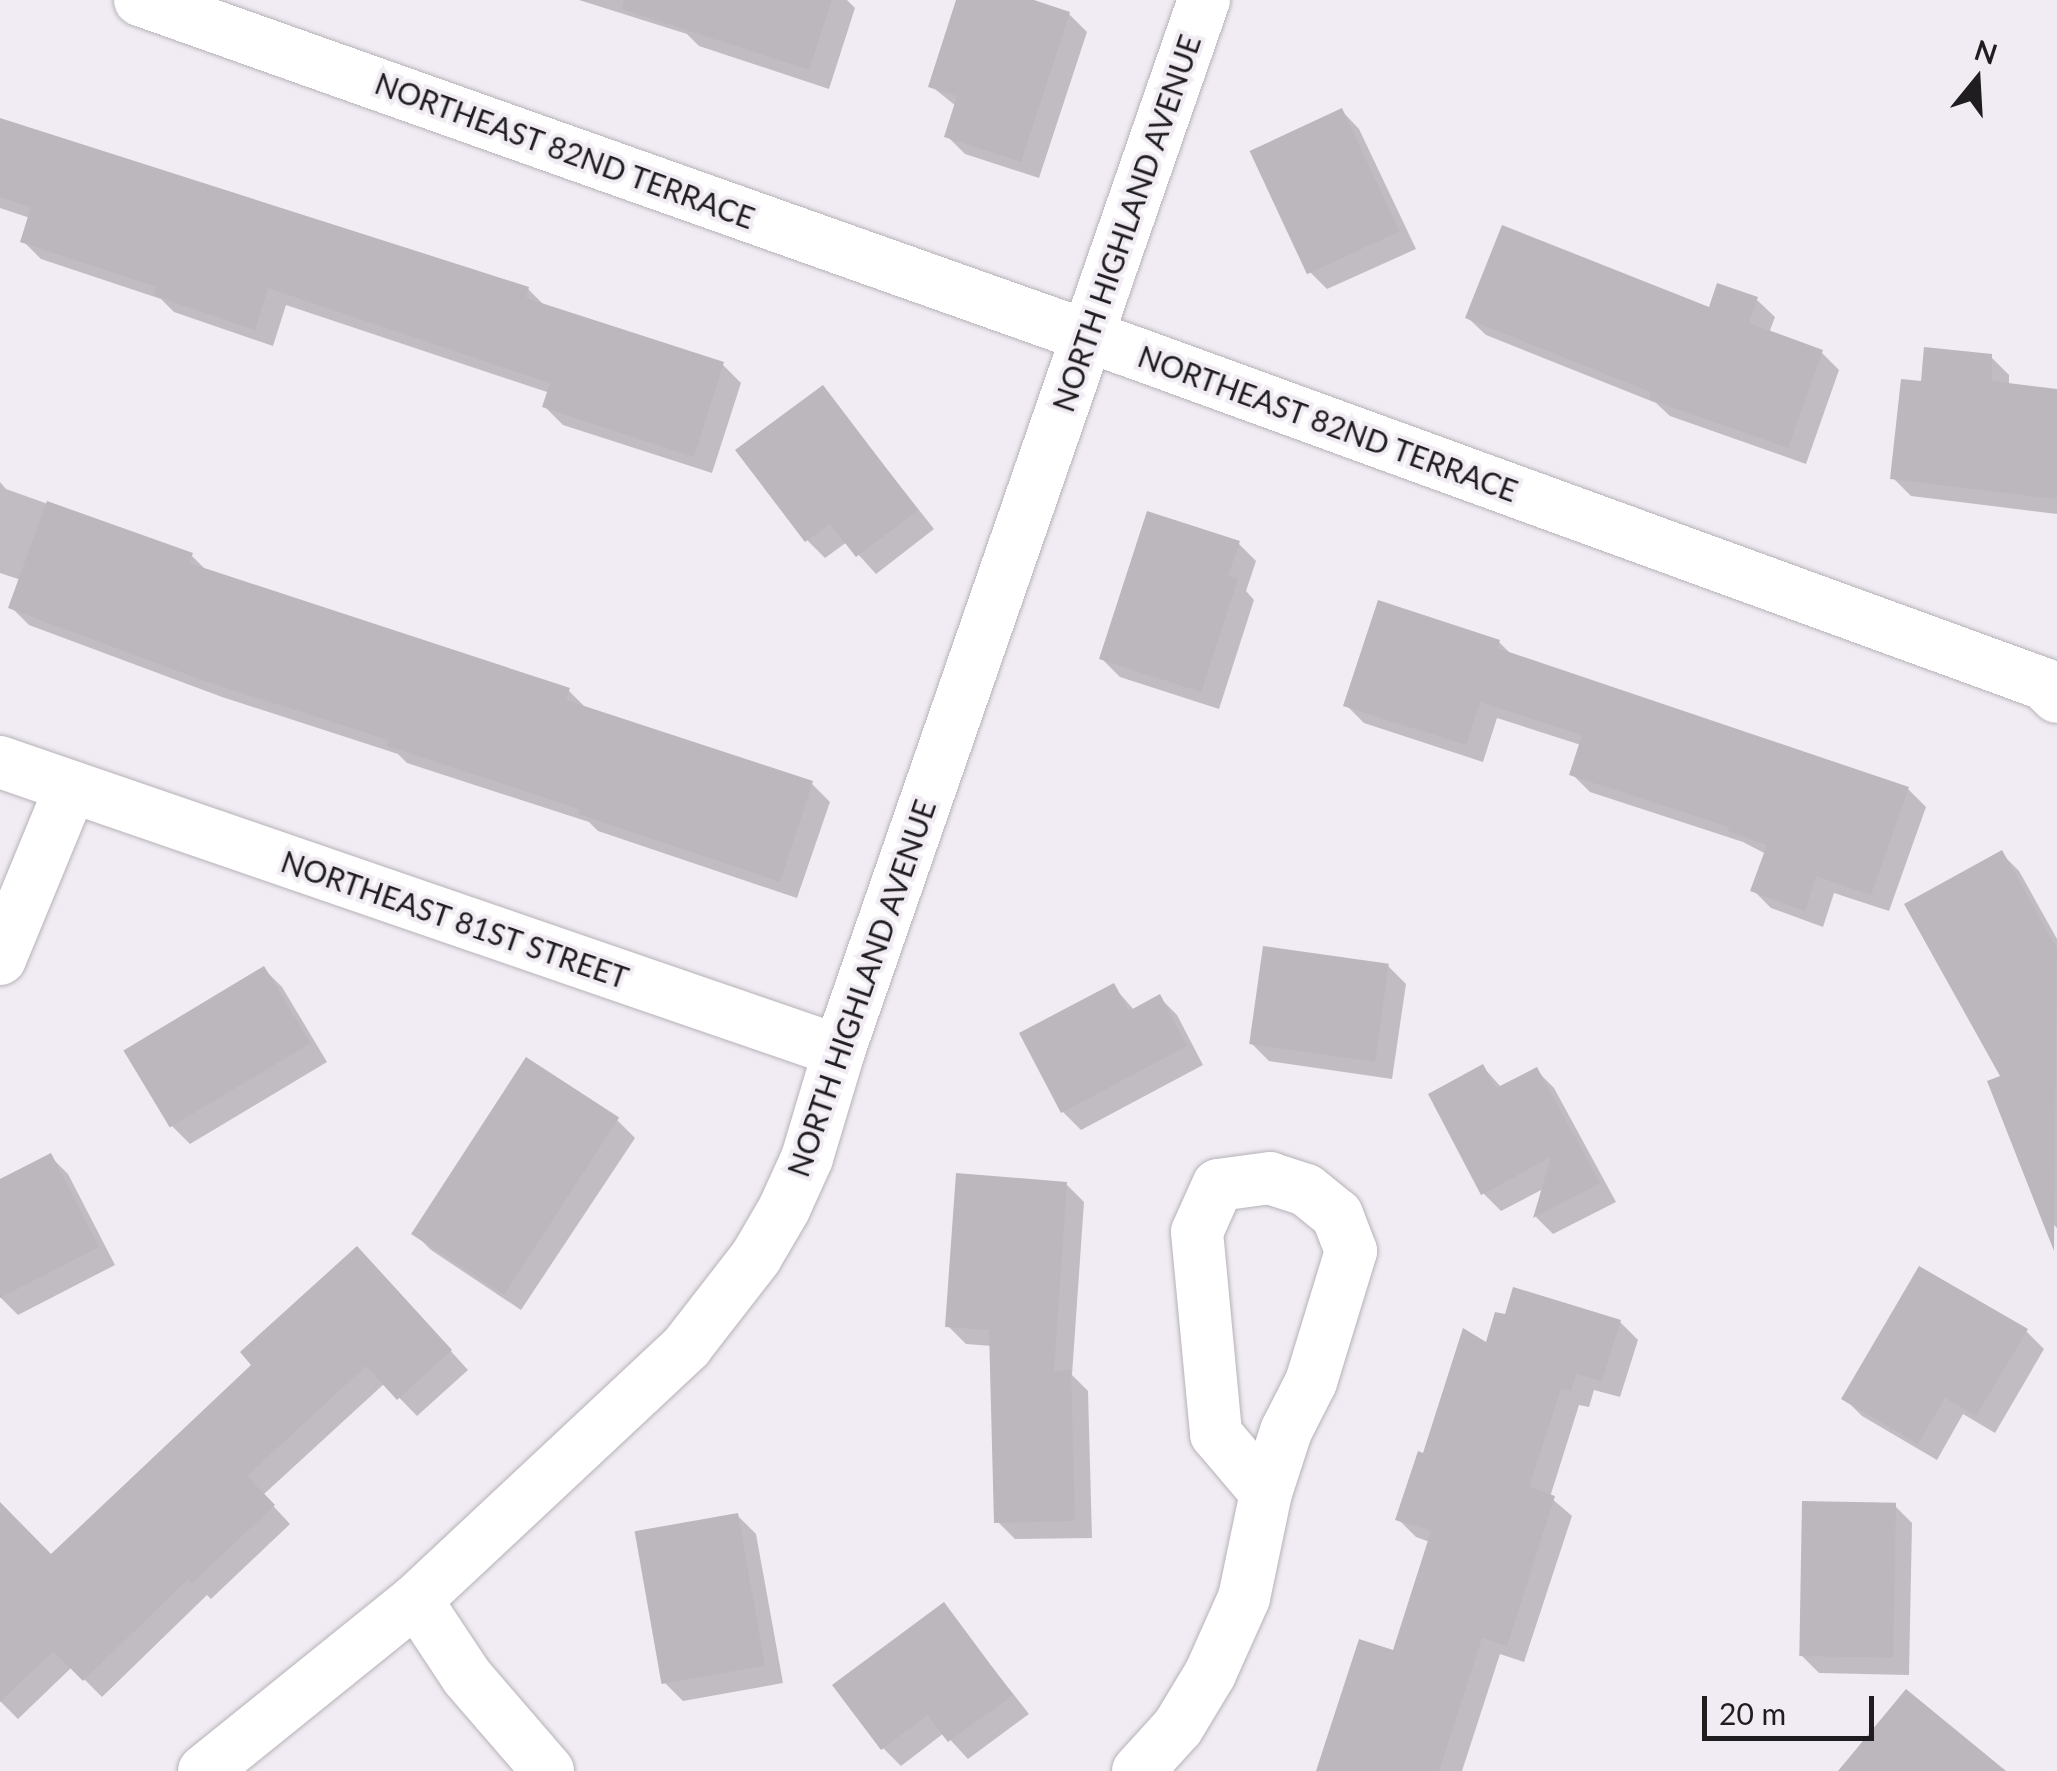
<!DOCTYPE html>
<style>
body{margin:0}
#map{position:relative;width:2057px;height:1771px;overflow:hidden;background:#f1ecf3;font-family:Lato,sans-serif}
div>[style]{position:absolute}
.shadow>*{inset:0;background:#0003}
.building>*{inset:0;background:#bbb7bd;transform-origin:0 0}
.roads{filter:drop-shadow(0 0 2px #b6b2b8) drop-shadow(0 0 2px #b6b2b8)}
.minor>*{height:52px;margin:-26px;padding:0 26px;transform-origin:26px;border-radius:26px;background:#fff}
span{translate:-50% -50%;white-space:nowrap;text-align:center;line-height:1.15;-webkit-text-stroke:8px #f1ecf3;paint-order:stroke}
.street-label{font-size:30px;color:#1f1d1f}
.north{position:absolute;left:1927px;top:30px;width:100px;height:100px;-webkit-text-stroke:8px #f1ecf3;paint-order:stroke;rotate:18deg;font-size:28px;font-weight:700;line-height:40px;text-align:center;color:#1f1d1f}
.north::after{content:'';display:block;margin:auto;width:35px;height:45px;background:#1f1d1f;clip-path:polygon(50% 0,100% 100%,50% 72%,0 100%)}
.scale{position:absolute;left:1702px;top:1696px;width:172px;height:45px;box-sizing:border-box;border:5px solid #1f1d1f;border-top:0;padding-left:12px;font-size:30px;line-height:35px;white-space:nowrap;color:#1f1d1f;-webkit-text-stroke:8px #f1ecf3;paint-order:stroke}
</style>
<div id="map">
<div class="shadow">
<div style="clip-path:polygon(579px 0,847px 0,855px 8px,829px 89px,699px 46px,687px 34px)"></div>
<div style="clip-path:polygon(959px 0,1026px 0,1069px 14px,1087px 32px,1039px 178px,965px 154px,947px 136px,956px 106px,931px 86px)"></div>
<div style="clip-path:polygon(1342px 111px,1359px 129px,1416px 249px,1327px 289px,1309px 271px)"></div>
<div style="clip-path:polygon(0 119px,528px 289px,546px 307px,723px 365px,741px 383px,712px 473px,563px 425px,545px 407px,550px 393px,286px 305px,273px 346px,174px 312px,161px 299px,41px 259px,23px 241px,30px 218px,0 208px)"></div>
<div style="clip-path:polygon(1757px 300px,1775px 317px,1769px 333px,1821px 352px,1839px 370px,1806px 464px,1670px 416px,1656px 403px,1486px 335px,1468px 318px,1710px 310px)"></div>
<div style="clip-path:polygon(1991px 357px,2009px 375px,2009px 386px,2057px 392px,2057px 514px,1911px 496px,1893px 478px)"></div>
<div style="clip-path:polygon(823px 388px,934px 529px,876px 574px,847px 542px,825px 558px,807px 540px)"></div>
<div style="clip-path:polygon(0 482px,6px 489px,191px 555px,208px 572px,569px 691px,588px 710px,812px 784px,830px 802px,797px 898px,598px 831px,589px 822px,407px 763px,398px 754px,222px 697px,29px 625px,11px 607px,21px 580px,0 573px)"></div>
<div style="clip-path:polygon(1238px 543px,1256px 561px,1246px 591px,1254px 600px,1219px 709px,1120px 677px,1102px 659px)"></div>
<div style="clip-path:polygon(1499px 642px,1512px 655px,1908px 789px,1926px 807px,1889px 911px,1834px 893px,1823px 927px,1771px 908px,1753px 890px,1766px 854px,1743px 842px,1590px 792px,1572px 774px,1581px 745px,1497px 718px,1483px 762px,1364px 723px,1346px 705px)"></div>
<div style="clip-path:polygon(2001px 853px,2019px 871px,2057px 939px,2057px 1228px,2041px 1211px,2003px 1077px)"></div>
<div style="clip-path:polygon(1388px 966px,1406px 984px,1392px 1079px,1269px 1061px,1251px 1043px)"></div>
<div style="clip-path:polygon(264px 969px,282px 987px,327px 1062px,190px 1144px,172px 1126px)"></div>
<div style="clip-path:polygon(1113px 986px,1135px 1011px,1159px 997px,1177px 1015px,1203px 1065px,1081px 1130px,1063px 1112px)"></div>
<div style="clip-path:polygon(1483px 1067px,1502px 1088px,1536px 1070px,1554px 1088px,1616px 1202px,1553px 1234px,1536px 1217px,1545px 1188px,1501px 1211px,1483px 1193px)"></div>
<div style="clip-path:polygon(617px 1120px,635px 1138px,521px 1310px,431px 1250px,413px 1232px)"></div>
<div style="clip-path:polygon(50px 1156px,68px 1174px,115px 1265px,18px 1315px,0 1297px,0 1181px)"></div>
<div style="clip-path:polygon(1066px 1184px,1084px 1202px,1072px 1375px,1088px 1391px,1092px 1538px,1015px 1539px,997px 1521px,992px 1346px,966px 1344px,948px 1326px)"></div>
<div style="clip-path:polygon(375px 1268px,468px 1370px,417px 1416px,385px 1383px,263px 1495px,290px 1524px,211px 1599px,207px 1595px,102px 1697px,72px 1667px,18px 1719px,0 1701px,0 1546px,51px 1557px)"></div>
<div style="clip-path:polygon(1620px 1322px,1638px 1340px,1620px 1397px,1594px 1390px,1589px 1407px,1579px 1405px,1550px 1497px,1572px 1516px,1524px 1662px,1500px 1654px,1462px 1771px,1318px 1771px,1394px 1653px,1430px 1542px,1416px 1537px,1398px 1519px,1425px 1456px,1487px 1346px)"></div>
<div style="clip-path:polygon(2026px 1331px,2044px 1349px,1995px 1433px,1963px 1414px,1937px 1460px,1862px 1416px,1844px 1398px)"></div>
<div style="clip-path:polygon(1894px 1505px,1912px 1523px,1909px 1675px,1819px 1673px,1801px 1655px)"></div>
<div style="clip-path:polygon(738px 1516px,756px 1534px,783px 1683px,683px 1701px,665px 1683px)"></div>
<div style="clip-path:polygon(943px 1605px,1029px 1714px,968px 1759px,944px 1733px,901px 1766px,883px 1748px)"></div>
</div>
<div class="building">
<div style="clip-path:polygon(624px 0,832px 0,809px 70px,622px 9px)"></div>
<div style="clip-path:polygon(956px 0,1034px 0,1070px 12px,1021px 162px,944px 137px,957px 96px,928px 87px)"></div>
<div style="left:1342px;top:108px;width:136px;height:102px;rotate:65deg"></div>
<div style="clip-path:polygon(0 118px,529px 287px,526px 298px,724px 362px,694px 457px,542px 407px,550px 383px,268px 288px,255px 330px,153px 295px,156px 287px,20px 242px,31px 207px,0 197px)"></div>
<div style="clip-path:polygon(1502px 225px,1709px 307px,1717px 283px,1758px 297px,1749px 323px,1823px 350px,1788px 448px,1649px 399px,1651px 392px,1465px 318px)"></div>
<div style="clip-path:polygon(1924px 347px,1992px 354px,1992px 381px,2057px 389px,2057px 499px,1890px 479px,1901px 379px,1921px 381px)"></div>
<div style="clip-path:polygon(823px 385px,918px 510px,856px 557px,830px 524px,805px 542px,735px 450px)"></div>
<div style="clip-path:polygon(47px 501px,193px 553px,189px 563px,570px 688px,566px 700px,813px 781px,780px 882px,578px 814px,579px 809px,387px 746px,388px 740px,202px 680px,8px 608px)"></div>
<div style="clip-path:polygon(1147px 511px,1240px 541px,1228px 576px,1238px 579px,1201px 692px,1099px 659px)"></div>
<div style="clip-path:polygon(1378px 600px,1500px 640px,1497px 648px,1909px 787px,1871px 895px,1816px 876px,1805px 911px,1750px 891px,1767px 845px,1728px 831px,1729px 827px,1569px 775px,1582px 735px,1480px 702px,1466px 745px,1343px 706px)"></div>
<div style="clip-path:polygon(2002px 850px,2057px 949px,2054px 1251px,1987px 1081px,2000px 1076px,1904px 904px)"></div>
<div style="left:1263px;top:946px;width:127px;height:99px;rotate:8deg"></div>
<div style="left:264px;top:966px;width:90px;height:164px;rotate:59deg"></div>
<div style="clip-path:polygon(1114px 983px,1129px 1011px,1160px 994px,1187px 1046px,1061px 1113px,1019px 1033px)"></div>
<div style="left:526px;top:1057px;width:111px;height:211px;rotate:33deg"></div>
<div style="clip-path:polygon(1483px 1064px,1496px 1088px,1537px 1067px,1600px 1183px,1533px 1218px,1551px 1157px,1481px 1195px,1428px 1094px)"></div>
<div style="clip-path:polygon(51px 1153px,99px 1247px,0 1298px,0 1179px)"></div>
<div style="clip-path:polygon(956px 1173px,1067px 1182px,1054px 1371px,1071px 1370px,1075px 1521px,994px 1523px,989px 1330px,945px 1327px)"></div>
<div style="clip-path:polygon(357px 1246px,452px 1350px,397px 1400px,366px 1366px,247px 1476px,275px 1505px,192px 1583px,188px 1579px,83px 1681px,53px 1651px,0 1702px,0 1502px,51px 1554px,251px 1365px,240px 1352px)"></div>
<div style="clip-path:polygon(1919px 1266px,2028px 1329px,1976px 1416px,1945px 1398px,1918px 1444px,1841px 1399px)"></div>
<div style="clip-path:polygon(1513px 1287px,1621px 1320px,1602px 1381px,1576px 1374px,1571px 1391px,1561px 1389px,1529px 1487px,1555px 1496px,1507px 1646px,1482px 1638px,1439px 1771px,1316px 1771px,1359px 1639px,1393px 1650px,1431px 1531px,1395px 1520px,1418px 1451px,1423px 1453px,1463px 1328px,1486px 1342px,1495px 1312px,1505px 1314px)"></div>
<div style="left:1802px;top:1501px;width:94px;height:155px;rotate:1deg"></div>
<div style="left:738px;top:1513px;width:155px;height:105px;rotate:80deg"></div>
<div style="clip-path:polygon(944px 1602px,1013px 1695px,948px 1742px,927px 1715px,881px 1750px,832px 1685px)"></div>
<div style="clip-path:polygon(1906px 1689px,2006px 1771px,1838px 1771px)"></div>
</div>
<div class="roads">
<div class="minor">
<div style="left:140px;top:0;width:1059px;rotate:19.53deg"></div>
<div style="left:1138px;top:354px;width:964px;rotate:20.01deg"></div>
<div style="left:2044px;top:684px;width:18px;rotate:45deg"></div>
<div style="left:0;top:762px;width:887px;rotate:19.01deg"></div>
<div style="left:0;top:959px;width:186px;rotate:-67.6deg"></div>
<div style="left:416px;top:1600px;width:92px;rotate:56.5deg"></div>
<div style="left:467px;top:1677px;width:124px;rotate:49.2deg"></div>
<div style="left:204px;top:1771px;width:272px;rotate:-38.9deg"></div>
<div style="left:416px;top:1600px;width:371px;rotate:-43.1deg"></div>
<div style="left:687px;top:1346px;width:113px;rotate:-52.2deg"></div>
<div style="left:756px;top:1257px;width:56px;rotate:-59.7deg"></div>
<div style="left:784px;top:1209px;width:56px;rotate:-65.7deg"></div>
<div style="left:807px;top:1158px;width:112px;rotate:-73.3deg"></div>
<div style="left:839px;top:1051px;width:1113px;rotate:-70.85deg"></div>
<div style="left:1138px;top:1771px;width:59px;rotate:-47.7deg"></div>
<div style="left:1178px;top:1727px;width:62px;rotate:-58.9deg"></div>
<div style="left:1210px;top:1674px;width:83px;rotate:-65.9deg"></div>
<div style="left:1244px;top:1598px;width:107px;rotate:-78.2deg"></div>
<div style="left:1266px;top:1493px;width:65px;rotate:-72.1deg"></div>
<div style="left:1286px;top:1431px;width:55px;rotate:-63deg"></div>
<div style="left:1311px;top:1382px;width:137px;rotate:-73deg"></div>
<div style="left:1351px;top:1251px;width:39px;rotate:-111deg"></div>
<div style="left:1337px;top:1215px;width:40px;rotate:-141deg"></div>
<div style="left:1306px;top:1190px;width:38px;rotate:-162deg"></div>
<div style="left:1270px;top:1178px;width:52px;rotate:172.3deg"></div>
<div style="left:1218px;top:1185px;width:51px;rotate:114.1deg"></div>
<div style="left:1197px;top:1232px;width:203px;rotate:84.6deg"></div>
<div style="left:1216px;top:1434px;width:77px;rotate:49.7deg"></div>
</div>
</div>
<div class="street-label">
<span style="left:565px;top:150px;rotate:20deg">NORTHEAST 82ND TERRACE</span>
<span style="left:1126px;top:223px;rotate:-71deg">NORTH HIGHLAND AVENUE</span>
<span style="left:1328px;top:423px;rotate:20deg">NORTHEAST 82ND TERRACE</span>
<span style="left:455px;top:919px;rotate:19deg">NORTHEAST 81ST STREET</span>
<span style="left:861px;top:988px;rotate:-71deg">NORTH HIGHLAND AVENUE</span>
</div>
<div class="north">N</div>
<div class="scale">20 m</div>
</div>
